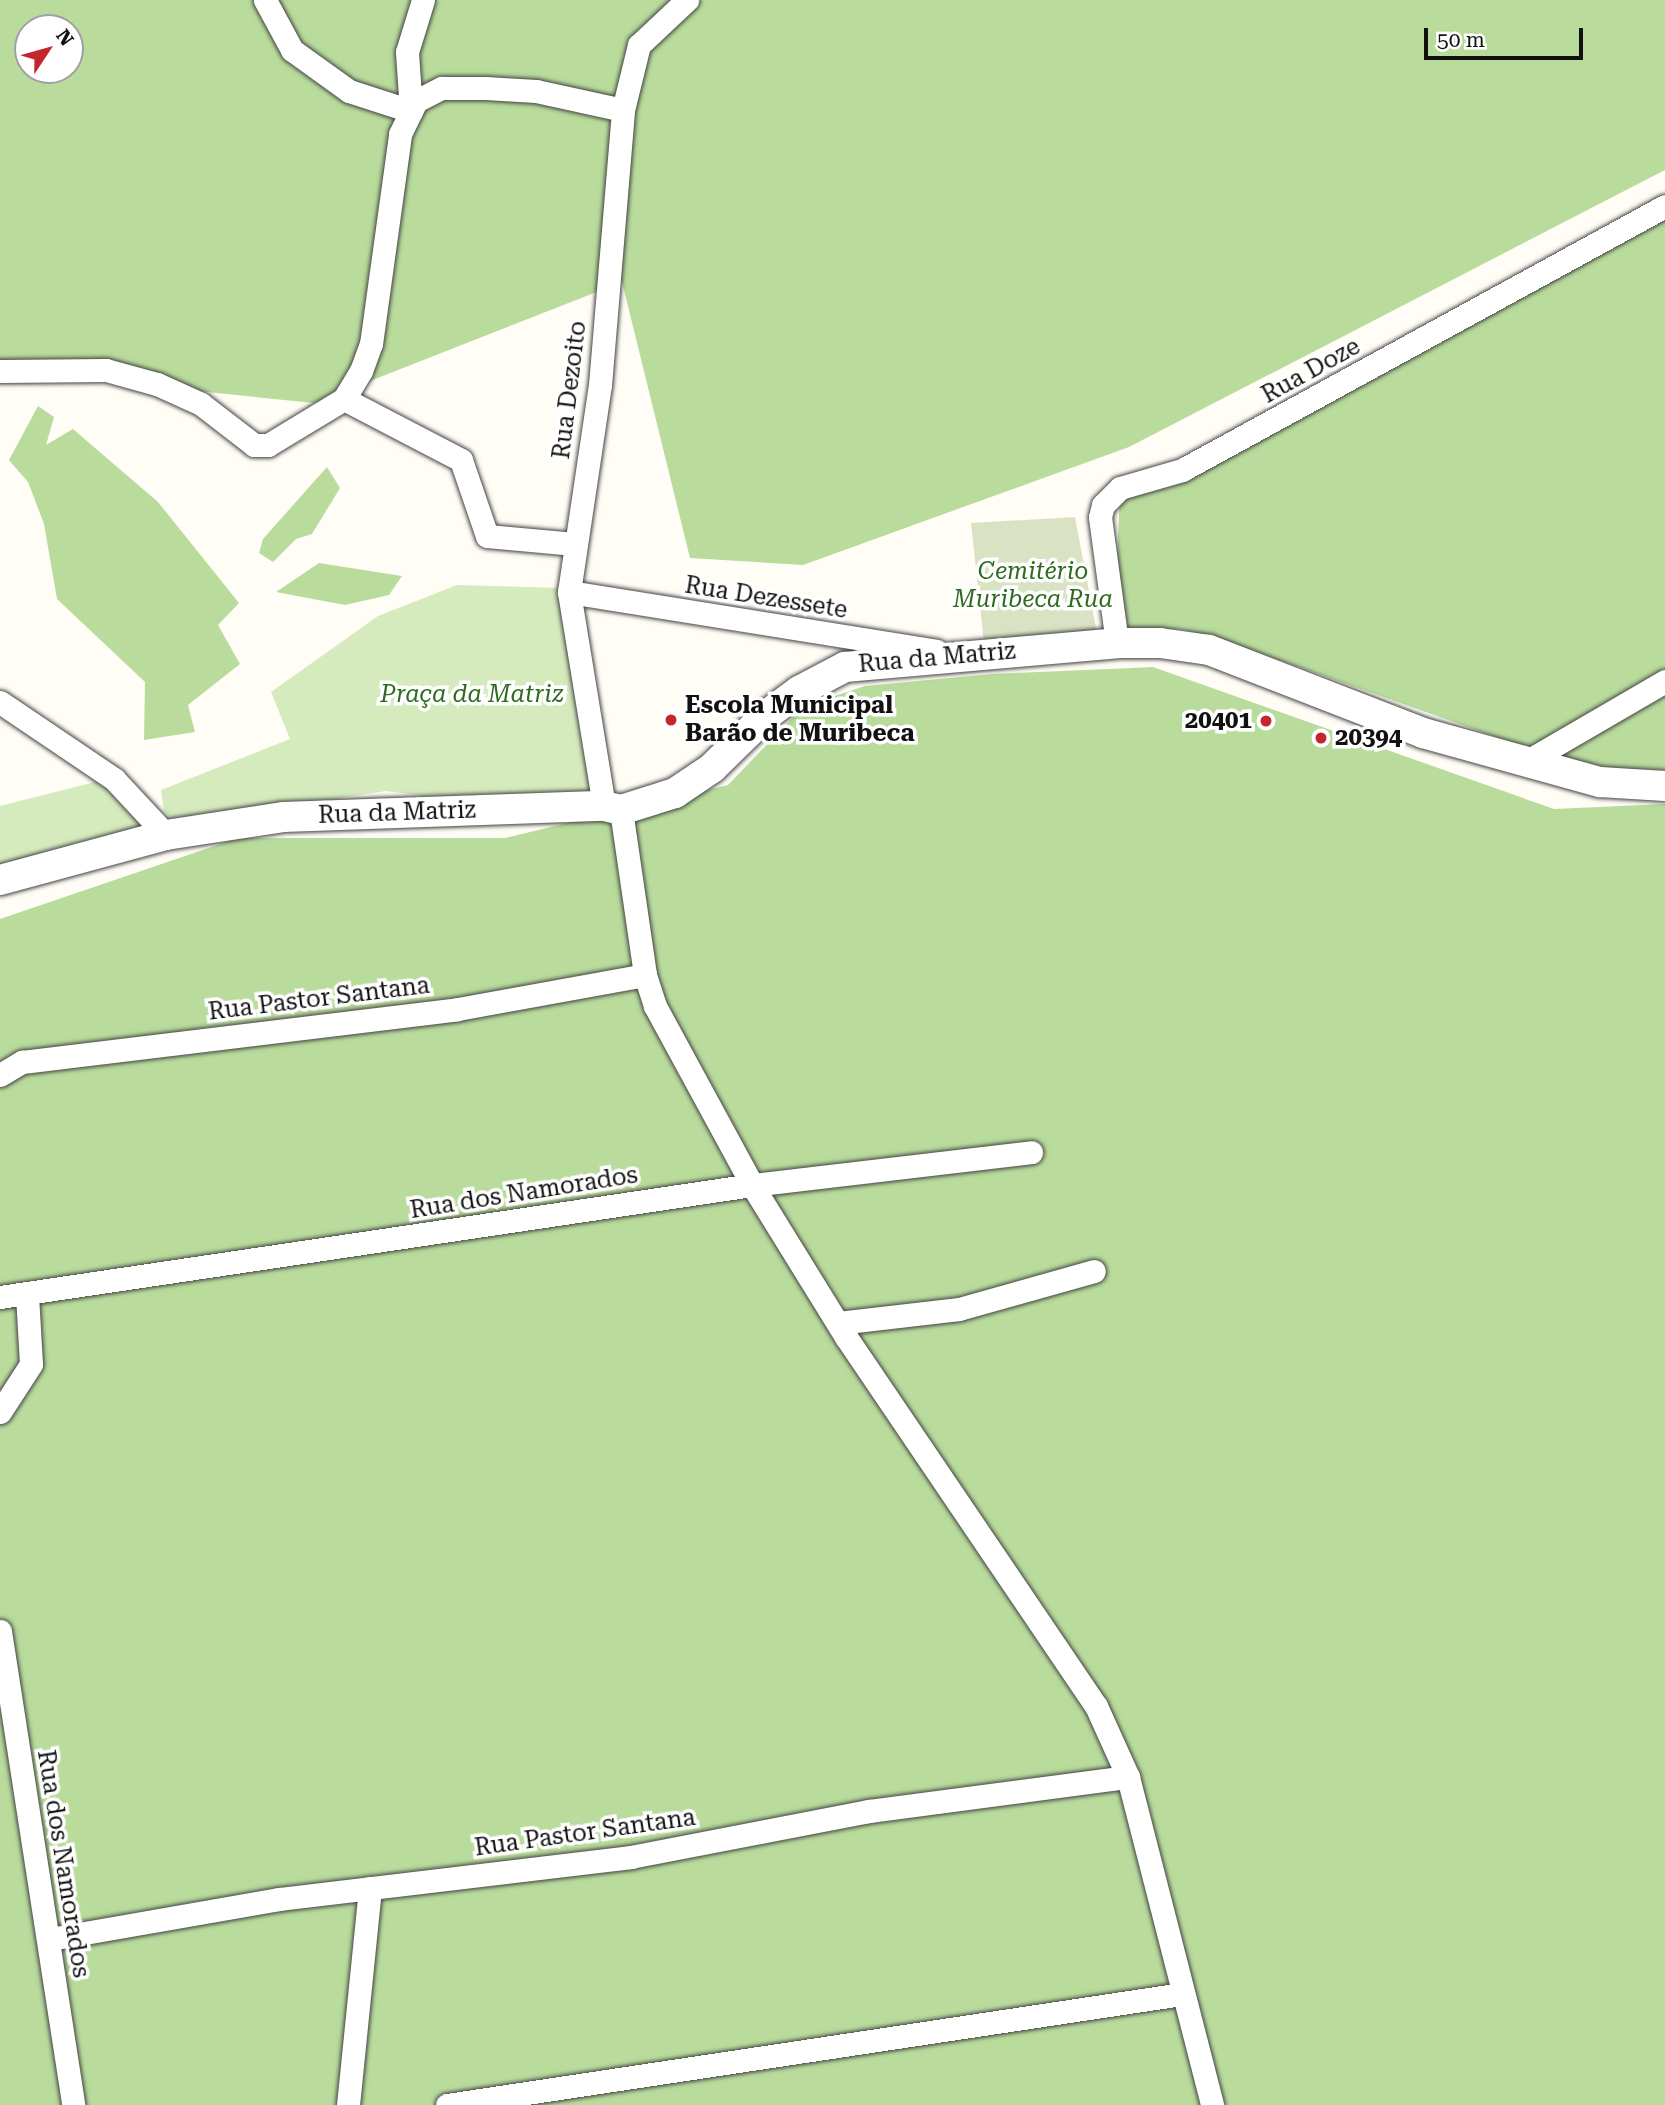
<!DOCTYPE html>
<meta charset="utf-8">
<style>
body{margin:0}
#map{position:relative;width:1665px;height:2105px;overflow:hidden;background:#fffdf5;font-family:"Roboto Serif",serif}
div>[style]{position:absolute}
.green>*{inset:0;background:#d5ebbd}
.forest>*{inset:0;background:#b9dc9c}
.cemetery>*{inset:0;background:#d9e3c4}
.roads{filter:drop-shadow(0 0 2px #444) drop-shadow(0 0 2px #444)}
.minor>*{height:23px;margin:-11.5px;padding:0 11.5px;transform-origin:11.5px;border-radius:11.5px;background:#fff}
.tertiary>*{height:30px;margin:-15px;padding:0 15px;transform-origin:15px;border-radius:15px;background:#fff}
.dots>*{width:19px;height:19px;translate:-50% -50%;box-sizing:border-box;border:4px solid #fff;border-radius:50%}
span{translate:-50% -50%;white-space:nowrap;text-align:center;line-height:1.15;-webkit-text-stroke:7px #fff;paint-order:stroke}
.street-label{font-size:24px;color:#111}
.park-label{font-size:24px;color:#2f6b1f;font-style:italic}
.poi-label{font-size:24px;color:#111;font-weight:700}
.left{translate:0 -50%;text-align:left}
.right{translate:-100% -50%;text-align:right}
.north{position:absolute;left:14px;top:14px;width:70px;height:70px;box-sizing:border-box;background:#fff;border:2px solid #a0a0a0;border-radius:50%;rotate:54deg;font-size:19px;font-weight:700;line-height:28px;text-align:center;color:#111}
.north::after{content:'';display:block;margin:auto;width:24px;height:32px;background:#c4262e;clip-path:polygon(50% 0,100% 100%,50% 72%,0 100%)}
.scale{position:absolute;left:1424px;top:28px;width:159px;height:32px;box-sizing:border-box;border:4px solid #111;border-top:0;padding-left:9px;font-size:21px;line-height:24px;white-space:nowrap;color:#111;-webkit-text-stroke:5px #fff;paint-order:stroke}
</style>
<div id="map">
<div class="green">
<div style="clip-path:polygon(457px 585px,566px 588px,592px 793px,456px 800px,386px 791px,176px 823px,164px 811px,161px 790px,290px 739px,271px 692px,378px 616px)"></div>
<div style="clip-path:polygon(107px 779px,160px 829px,0 872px,0 806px)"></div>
</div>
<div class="forest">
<div style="clip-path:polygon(evenodd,0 0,1665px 0,1665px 170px,1129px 447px,803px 565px,690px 558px,622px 282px,314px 403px,0 371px,0 0,28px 28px,70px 28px,70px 70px,28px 70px,28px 28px)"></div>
<div style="clip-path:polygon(1665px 217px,1665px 770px,1584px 768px,1217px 638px,1181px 629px,1128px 628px,1117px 571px,1120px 488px,1189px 480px)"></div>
<div style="clip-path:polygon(38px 406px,54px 417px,46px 445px,73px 429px,158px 502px,239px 603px,218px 625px,240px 664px,188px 705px,195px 732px,144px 740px,145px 682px,57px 599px,44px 524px,28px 482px,9px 460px)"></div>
<div style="clip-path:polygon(327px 467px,340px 488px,312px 534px,296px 539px,273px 562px,259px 553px,263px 539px)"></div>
<div style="clip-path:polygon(319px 563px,402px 576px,389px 595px,345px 605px,276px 592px)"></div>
<div style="clip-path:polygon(1153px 667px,1554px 809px,1665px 804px,1665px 2105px,0 2105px,0 919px,238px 838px,505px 838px,728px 785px,804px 706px,865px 686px,992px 674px)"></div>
</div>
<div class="cemetery">
<div style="clip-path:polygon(1075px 517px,1098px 639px,984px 643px,971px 523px)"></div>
</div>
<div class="roads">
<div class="minor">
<div style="left:265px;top:0;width:57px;rotate:61.6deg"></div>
<div style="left:292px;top:50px;width:70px;rotate:35.7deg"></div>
<div style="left:349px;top:91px;width:65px;rotate:17.9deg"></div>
<div style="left:411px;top:111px;width:59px;rotate:-93.9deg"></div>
<div style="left:407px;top:52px;width:54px;rotate:-72.9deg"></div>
<div style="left:0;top:371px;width:106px;rotate:-0.5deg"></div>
<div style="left:106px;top:370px;width:53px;rotate:15.4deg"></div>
<div style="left:157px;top:384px;width:48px;rotate:24.4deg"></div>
<div style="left:201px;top:404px;width:67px;rotate:37.7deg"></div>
<div style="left:254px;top:445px;width:14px"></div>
<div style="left:268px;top:445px;width:89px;rotate:-31.2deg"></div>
<div style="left:344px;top:399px;width:33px;rotate:-59deg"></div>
<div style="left:361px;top:371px;width:29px;rotate:-70deg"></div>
<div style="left:371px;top:344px;width:212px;rotate:-82.1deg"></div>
<div style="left:400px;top:134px;width:37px;rotate:-64deg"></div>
<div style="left:416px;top:101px;width:29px;rotate:-27deg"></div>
<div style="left:442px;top:88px;width:43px"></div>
<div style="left:485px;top:88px;width:51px;rotate:3.4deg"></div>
<div style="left:536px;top:91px;width:89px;rotate:12.3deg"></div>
<div style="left:344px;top:399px;width:132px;rotate:27.5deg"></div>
<div style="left:461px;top:460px;width:80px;rotate:71.1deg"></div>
<div style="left:487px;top:536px;width:88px;rotate:5.2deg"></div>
<div style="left:569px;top:592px;width:372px;rotate:9.1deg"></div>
<div style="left:1117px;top:643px;width:127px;rotate:-97.7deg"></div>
<div style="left:1100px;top:517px;width:12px;rotate:-76deg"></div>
<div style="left:1103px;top:505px;width:24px;rotate:-45deg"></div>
<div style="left:1120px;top:488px;width:65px;rotate:-16.2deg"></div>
<div style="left:1182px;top:470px;width:550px;rotate:-28.66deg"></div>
<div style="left:0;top:702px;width:138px;rotate:34deg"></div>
<div style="left:114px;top:779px;width:76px;rotate:47.1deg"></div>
<div style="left:1526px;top:762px;width:161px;rotate:-30.2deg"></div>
<div style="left:604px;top:806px;width:217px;rotate:-99.3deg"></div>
<div style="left:569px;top:592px;width:209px;rotate:-81.5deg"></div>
<div style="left:600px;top:385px;width:276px;rotate:-85.2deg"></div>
<div style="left:623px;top:110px;width:67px;rotate:-76.2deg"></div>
<div style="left:639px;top:45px;width:66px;rotate:-43.2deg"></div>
<div style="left:621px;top:810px;width:167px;rotate:81.7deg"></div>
<div style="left:645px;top:975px;width:33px;rotate:72deg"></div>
<div style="left:655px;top:1006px;width:204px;rotate:61.5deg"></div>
<div style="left:752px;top:1185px;width:179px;rotate:58.3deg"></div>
<div style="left:846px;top:1337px;width:446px;rotate:55.9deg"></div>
<div style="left:1096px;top:1706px;width:78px;rotate:65.7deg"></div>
<div style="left:1128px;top:1777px;width:339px;rotate:75.6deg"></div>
<div style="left:0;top:1075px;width:26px;rotate:-31deg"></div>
<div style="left:22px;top:1062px;width:439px;rotate:-6.9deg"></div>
<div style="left:458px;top:1009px;width:190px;rotate:-10.3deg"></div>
<div style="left:0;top:1297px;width:760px;rotate:-8.47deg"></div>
<div style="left:752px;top:1185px;width:281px;rotate:-6.7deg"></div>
<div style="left:838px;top:1323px;width:122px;rotate:-6.6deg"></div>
<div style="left:959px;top:1309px;width:140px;rotate:-15.7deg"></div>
<div style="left:0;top:1412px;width:57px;rotate:-57.1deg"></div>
<div style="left:31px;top:1364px;width:70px;rotate:-93.3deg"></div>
<div style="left:0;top:1631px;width:480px;rotate:81.2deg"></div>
<div style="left:50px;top:1939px;width:232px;rotate:-9.9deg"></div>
<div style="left:279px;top:1899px;width:354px;rotate:-6.8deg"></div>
<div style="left:630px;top:1857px;width:243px;rotate:-10.9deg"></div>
<div style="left:869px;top:1811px;width:261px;rotate:-7.5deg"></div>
<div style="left:348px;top:2105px;width:218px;rotate:-84.2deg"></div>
<div style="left:447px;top:2105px;width:743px;rotate:-8.59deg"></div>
</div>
<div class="tertiary">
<div style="left:0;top:880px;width:172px;rotate:-15.2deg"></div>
<div style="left:166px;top:835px;width:118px;rotate:-8.7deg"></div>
<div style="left:283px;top:817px;width:321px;rotate:-2deg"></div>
<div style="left:604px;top:806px;width:17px;rotate:13deg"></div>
<div style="left:621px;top:810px;width:57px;rotate:-17.5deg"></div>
<div style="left:675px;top:793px;width:45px;rotate:-34deg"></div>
<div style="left:712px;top:768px;width:73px;rotate:-44.4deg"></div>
<div style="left:764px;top:717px;width:44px;rotate:-36.6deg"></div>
<div style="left:799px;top:691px;width:52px;rotate:-27.6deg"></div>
<div style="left:845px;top:667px;width:273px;rotate:-5deg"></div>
<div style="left:1117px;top:643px;width:43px"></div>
<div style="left:1160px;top:643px;width:49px;rotate:8.1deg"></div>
<div style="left:1209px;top:650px;width:230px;rotate:21.2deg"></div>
<div style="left:1423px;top:733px;width:184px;rotate:15.5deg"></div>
<div style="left:1600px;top:782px;width:65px;rotate:3.5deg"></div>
</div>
</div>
<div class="dots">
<div style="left:671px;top:720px;background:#c4262e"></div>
<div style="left:1266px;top:721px;background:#c4262e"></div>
<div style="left:1321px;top:738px;background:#c4262e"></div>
</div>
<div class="street-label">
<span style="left:1311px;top:371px;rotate:-29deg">Rua Doze</span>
<span style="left:570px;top:390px;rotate:-83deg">Rua Dezoito</span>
<span style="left:766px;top:598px;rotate:9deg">Rua Dezessete</span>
<span style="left:937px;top:658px;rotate:-5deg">Rua da Matriz</span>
<span style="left:397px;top:813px;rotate:-2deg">Rua da Matriz</span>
<span style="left:319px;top:999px;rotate:-7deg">Rua Pastor Santana</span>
<span style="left:524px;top:1193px;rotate:-9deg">Rua dos Namorados</span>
<span style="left:585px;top:1833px;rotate:-8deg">Rua Pastor Santana</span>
<span style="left:63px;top:1864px;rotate:81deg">Rua dos Namorados</span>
</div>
<div class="park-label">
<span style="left:1033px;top:586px">Cemitério<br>Muribeca Rua</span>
<span style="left:472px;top:695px">Praça da Matriz</span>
</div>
<div class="poi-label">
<span class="left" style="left:685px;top:720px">Escola Municipal<br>Barão de Muribeca</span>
<span class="right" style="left:1252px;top:721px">20401</span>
<span class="left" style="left:1335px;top:738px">20394</span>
</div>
<div class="north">N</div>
<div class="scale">50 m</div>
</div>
